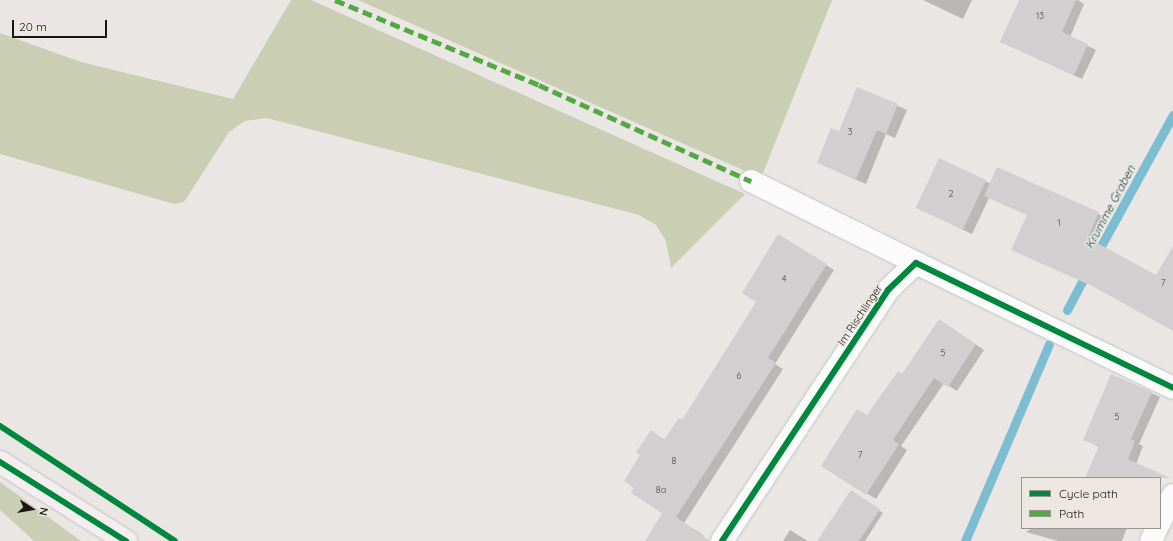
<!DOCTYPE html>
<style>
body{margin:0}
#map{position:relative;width:1173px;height:541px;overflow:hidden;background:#e9e6e3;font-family:Quicksand,sans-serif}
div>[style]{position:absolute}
.green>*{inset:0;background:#cacfb4}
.shadow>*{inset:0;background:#0003}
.stream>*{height:9px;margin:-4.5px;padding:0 4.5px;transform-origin:4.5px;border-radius:4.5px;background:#7cbdd2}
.building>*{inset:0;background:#d1cfd0;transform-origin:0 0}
.roads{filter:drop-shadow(0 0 1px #c5c3c1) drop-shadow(0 0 1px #c5c3c1)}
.street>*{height:22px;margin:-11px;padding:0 11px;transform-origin:11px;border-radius:11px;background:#fcfbfb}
.secondary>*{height:22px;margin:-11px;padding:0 11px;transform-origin:11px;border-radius:11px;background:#f4eef0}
.quiet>*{height:5px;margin-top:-2.5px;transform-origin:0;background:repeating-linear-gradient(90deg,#52a942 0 10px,transparent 0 15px)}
.cycleway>*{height:6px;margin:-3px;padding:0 3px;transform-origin:3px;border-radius:3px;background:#00873e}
span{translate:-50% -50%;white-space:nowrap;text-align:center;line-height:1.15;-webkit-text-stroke:3px #ece7e0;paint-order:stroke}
.number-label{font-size:9px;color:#474544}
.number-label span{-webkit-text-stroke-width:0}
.street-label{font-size:11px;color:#191715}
.water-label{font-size:12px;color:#204a57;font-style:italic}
.legend{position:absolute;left:1021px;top:477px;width:140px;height:52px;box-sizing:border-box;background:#ece7e0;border:1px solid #98948f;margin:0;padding:5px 7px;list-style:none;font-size:12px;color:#191715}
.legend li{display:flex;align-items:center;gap:8px;height:20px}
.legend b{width:20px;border:1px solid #98948f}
.north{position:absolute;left:12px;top:489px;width:40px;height:40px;-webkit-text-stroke:3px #ece7e0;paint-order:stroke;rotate:102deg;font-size:11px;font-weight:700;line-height:16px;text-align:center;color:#191715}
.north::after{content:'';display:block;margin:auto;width:14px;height:18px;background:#191715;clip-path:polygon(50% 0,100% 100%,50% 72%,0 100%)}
.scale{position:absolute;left:12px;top:20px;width:95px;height:18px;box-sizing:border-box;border:2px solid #191715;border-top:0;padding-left:5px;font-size:12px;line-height:14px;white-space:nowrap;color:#191715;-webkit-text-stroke:3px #ece7e0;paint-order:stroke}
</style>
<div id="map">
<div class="green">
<div style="clip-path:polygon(291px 0,311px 0,745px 194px,671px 268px,666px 241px,656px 225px,639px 215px,267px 118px,245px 121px,229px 132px,184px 202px,174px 204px,0 154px,0 33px,81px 62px,233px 99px)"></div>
<div style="clip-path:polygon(358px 0,832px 0,761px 178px)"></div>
<div style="clip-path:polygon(0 482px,81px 541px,34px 541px,0 510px)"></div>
</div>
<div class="shadow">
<div style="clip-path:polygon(923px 0,972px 0,963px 19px)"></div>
<div style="clip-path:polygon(1020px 0,1078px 0,1084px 4px,1070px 37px,1096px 50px,1082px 79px,1001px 42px)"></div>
<div style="clip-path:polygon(858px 88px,907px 110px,895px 138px,886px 134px,866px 184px,818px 163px,840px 132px)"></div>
<div style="clip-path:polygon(997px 169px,1107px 218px,1096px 243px,1157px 277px,1173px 257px,1173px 330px,1104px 291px,1013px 250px,1028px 215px,989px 198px,972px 234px,917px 208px,985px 181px,991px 184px)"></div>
<div style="clip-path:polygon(787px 240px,834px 270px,775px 364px,783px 369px,684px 523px,703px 535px,700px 541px,670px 541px,664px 513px,636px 487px,642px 455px,651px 432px,665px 440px,683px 421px,757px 302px)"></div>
<div style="clip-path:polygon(948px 326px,984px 350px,957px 391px,944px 383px,901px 446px,907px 450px,876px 499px,822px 466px)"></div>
<div style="clip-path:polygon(1151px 393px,1160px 397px,1139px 444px,1143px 446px,1136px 464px,1143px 478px,1086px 478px,1099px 447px,1084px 439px)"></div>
<div style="clip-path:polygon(856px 494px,883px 513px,865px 541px,827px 541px)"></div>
<div style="clip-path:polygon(1032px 528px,1127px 528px,1122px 541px,1058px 541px,1026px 532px)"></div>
<div style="clip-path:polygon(790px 530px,798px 535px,808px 541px,783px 541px)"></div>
</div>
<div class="stream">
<div style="left:1096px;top:255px;width:160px;rotate:-61.2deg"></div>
<div style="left:1067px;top:310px;width:43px;rotate:-62.2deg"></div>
<div style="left:965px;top:541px;width:214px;rotate:-66.9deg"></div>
</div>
<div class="building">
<div style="clip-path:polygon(1019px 0,1076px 0,1062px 32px,1088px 44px,1074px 75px,1000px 42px)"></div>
<div style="clip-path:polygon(857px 87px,898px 104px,886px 134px,877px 130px,856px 179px,817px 163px,831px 128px,839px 131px)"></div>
<div style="left:939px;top:158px;width:52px;height:55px;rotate:25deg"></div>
<div style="clip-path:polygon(997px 167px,1099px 212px,1088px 238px,1156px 275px,1173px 246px,1173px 331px,1094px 287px,1011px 250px,1027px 215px,984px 196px)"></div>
<div style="clip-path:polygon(778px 234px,827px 264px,768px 358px,776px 363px,676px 517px,710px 541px,645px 541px,662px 513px,631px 493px,634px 488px,624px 481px,640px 455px,636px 452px,651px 430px,664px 440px,679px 418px,682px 420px,756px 302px,742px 293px)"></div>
<div style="clip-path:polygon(939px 319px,976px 344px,948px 387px,934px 378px,893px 440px,899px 444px,866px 495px,821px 466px,857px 409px,867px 415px,898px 371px,902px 374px)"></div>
<div style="clip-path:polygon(1111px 374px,1152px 392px,1131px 439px,1135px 441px,1128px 459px,1170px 478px,1085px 478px,1099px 446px,1083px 440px)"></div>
<div style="clip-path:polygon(851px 490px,880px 509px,859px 541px,817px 541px)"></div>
</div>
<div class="roads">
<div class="street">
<div style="left:751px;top:181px;width:184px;rotate:26.4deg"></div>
<div style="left:1160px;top:522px;width:30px;rotate:-64deg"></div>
<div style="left:722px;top:541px;width:301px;rotate:-56.5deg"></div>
<div style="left:888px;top:290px;width:39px;rotate:-44deg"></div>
<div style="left:916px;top:263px;width:286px;rotate:25.9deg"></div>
<div style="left:1151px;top:541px;width:14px;rotate:-65deg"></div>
</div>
<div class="secondary">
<div style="left:0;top:462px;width:149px;rotate:32.1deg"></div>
</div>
</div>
<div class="quiet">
<div style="left:335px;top:0;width:221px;rotate:22.6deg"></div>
<div style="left:539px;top:85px;width:233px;rotate:24.4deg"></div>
</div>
<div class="cycleway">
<div style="left:0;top:426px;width:209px;rotate:33.3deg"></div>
<div style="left:0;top:462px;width:149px;rotate:32.1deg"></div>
<div style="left:722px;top:541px;width:301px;rotate:-56.5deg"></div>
<div style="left:888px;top:290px;width:39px;rotate:-44deg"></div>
<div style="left:916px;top:263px;width:286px;rotate:25.9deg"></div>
</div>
<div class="number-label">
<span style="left:1040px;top:16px">13</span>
<span style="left:850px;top:132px">3</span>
<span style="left:951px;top:194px">2</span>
<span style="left:1059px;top:223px">1</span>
<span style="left:784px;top:279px">4</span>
<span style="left:1163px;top:283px">7</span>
<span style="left:943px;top:353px">5</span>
<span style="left:739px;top:376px">6</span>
<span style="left:1117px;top:417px">5</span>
<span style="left:860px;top:455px">7</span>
<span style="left:674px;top:461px">8</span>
<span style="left:661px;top:490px">8a</span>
</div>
<div class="street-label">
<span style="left:860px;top:315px;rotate:-56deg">Im Rischlinger</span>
</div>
<div class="water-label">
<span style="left:1110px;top:207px;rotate:-62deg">Krumme Graben</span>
</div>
<ul class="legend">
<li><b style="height:5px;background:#00873e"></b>Cycle path</li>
<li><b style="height:5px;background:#52a942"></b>Path</li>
</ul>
<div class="north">N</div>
<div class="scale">20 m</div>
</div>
